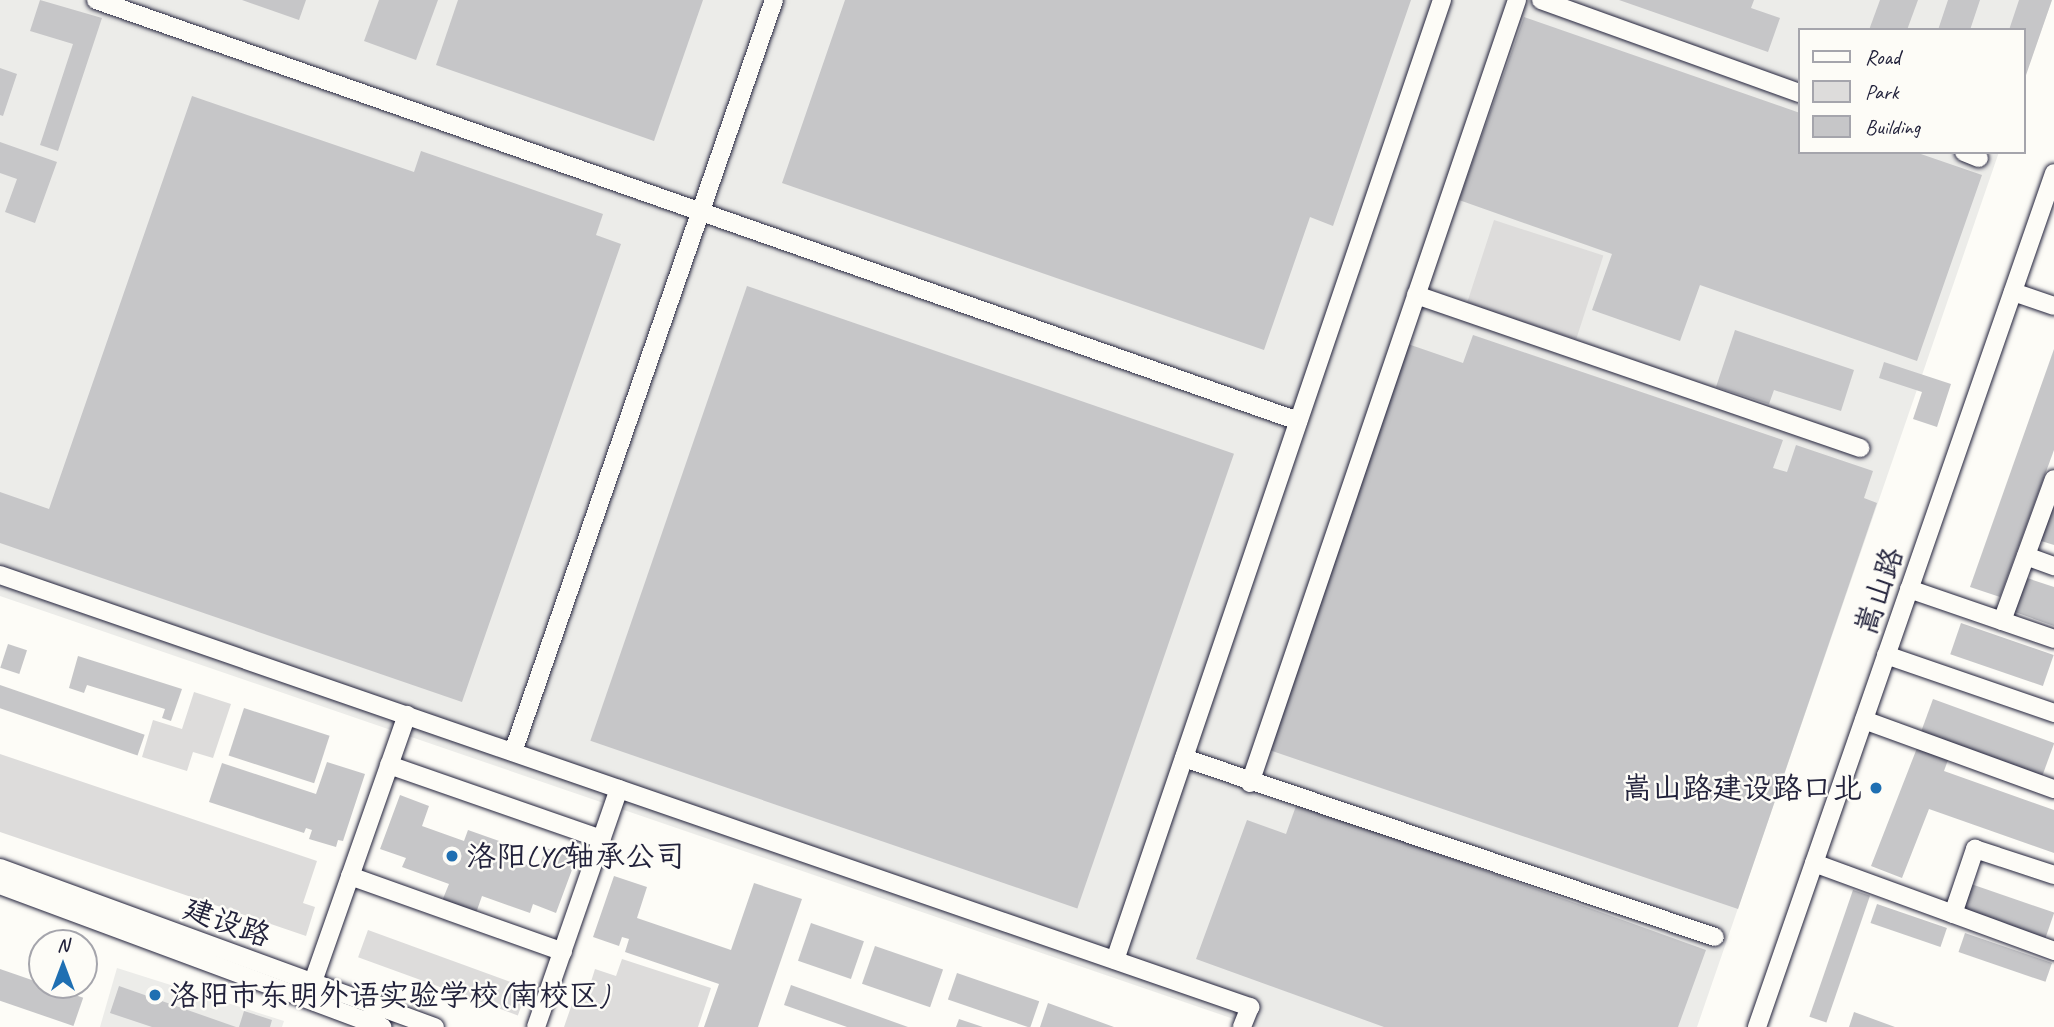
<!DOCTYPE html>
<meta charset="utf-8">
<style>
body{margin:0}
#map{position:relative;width:2054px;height:1027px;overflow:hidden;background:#fdfcf7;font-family:Caveat,"LXGW WenKai TC",sans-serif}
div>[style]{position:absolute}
.built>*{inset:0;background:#ecece9}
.green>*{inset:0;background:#dddcdb;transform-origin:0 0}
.building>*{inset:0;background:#c6c6c8;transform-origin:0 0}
.roads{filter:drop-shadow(0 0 2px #22223b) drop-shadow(0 0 2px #22223b)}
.minor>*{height:18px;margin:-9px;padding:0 9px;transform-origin:9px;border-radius:9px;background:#fdfcf7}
.major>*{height:23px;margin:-11.5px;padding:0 11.5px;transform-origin:11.5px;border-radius:11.5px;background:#fdfcf7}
.dots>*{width:19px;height:19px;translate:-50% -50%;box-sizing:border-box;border:4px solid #fdfcf7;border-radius:50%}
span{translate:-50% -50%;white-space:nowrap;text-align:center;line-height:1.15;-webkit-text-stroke:5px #fdfcf7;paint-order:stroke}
.street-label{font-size:30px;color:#22223b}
.poi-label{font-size:30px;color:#22223b}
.right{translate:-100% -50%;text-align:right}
.left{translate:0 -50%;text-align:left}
.legend{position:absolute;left:1798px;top:28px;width:228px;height:126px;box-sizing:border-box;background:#fdfcf7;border:2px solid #a5a5ac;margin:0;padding:9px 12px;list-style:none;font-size:21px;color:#22223b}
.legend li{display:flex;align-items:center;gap:14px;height:35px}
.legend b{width:35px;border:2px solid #a5a5ac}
.north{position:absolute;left:28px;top:929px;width:70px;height:70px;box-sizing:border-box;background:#fdfcf7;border:2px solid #a5a5ac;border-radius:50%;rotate:0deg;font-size:19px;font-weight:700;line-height:28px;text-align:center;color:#22223b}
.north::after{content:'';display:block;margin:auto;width:24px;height:32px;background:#1f6fb2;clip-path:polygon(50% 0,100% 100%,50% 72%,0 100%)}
</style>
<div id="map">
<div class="built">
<div style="clip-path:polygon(0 0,2052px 0,2024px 79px,2024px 30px,1800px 30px,1800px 152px,1999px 152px,1697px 1027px,1257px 1027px,0 596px)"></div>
<div style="clip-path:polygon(117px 968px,284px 1021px,282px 1027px,100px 1027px)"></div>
</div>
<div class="green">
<div style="left:1494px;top:220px;width:115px;height:88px;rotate:18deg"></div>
<div style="clip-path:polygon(194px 692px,231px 704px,213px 758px,193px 752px,187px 771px,142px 757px,153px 720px,182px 729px)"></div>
<div style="clip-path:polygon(0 754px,317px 861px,303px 903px,315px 907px,306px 936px,0 832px)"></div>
<div style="left:368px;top:930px;width:170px;height:29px;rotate:20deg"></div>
<div style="clip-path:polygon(622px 959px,711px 988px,698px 1027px,564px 1027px,572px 1004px,583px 1007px,595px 969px,616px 976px)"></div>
</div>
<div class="building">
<div style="clip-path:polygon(40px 0,102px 18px,58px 151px,40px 145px,73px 44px,30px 31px)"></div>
<div style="clip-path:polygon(242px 0,306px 0,299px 20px)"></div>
<div style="clip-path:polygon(379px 0,438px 0,416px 60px,364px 41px)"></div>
<div style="clip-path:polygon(458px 0,703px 0,654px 141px,436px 65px)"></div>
<div style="clip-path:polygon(845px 0,1411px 0,1333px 226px,1310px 217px,1264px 350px,782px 183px)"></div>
<div style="clip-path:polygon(1619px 0,1754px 0,1751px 8px,1780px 18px,1768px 52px)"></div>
<div style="clip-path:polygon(1880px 0,1918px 0,1907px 30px,1869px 30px)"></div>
<div style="clip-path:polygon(1948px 0,1980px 0,1970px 30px,1938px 30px)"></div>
<div style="clip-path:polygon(2019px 0,2052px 0,2025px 78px,2024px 30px,2009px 30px)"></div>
<div style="clip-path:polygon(1524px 17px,1800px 113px,1800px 152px,1915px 152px,1982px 175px,1917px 361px,1700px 285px,1680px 341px,1592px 310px,1612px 254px,1459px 200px)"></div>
<div style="clip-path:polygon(0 68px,17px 74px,3px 116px,0 115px)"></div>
<div style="clip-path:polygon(192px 96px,414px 172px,421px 151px,603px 214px,596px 235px,621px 244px,462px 702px,0 543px,0 492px,49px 509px)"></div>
<div style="clip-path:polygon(0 142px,57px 162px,35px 223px,5px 212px,17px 179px,0 173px)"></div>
<div style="left:747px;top:286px;width:515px;height:481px;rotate:19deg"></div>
<div style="clip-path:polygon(1735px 330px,1854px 370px,1841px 411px,1774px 390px,1769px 404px,1716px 387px)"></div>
<div style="clip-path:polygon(1473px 335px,1783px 440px,1773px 468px,1787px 472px,1796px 445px,1873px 471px,1864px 498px,1877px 503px,1738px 909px,1266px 749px,1405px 343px,1463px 363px)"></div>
<div style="clip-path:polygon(2054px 349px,2054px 450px,2000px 597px,1970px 587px)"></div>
<div style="clip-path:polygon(1884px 362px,1951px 384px,1937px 427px,1913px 419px,1922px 392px,1879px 378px)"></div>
<div style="clip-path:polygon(2050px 506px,2054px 508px,2054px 545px,2038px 540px)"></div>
<div style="clip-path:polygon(2024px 577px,2054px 587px,2054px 626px,2012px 611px)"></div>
<div style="left:1961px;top:623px;width:98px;height:33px;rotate:19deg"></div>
<div style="left:8px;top:644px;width:20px;height:25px;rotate:18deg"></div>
<div style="clip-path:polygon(78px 656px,182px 689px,171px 721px,162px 718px,165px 709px,87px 685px,84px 693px,69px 688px)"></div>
<div style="left:0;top:685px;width:153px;height:22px;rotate:19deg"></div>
<div style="left:1933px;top:699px;width:129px;height:36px;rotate:20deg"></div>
<div style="left:244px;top:708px;width:90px;height:50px;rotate:18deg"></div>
<div style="clip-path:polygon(1917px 748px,1948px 760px,1944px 771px,2054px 810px,2054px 853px,1929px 809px,1902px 878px,1871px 866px)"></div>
<div style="clip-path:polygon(327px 762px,365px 774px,343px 841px,338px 840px,336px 847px,309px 839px,312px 830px,306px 828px,304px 833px,209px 802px,222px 763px,316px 794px)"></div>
<div style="clip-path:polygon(400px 795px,429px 806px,422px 826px,464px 841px,468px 830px,502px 842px,498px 854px,538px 869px,546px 848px,576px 859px,556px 913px,533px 904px,530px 913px,482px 896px,476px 913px,442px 901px,449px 884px,402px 867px,406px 858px,380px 849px)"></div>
<div style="clip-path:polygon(1297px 803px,1706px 950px,1678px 1027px,1384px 1027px,1196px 959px,1247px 820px,1286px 834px)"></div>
<div style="clip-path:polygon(614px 876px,647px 887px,637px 918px,731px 950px,754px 883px,802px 899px,758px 1027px,704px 1027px,719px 984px,625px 952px,629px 939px,622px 937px,619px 946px,593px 937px)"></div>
<div style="left:1971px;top:884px;width:88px;height:27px;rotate:19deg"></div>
<div style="left:1853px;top:890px;width:18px;height:134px;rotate:19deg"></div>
<div style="left:1877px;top:904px;width:74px;height:20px;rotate:19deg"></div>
<div style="left:811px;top:923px;width:56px;height:40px;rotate:19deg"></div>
<div style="left:1965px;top:933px;width:92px;height:20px;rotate:19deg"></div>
<div style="left:875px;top:946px;width:72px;height:40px;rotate:19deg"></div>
<div style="left:0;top:969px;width:88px;height:30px;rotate:19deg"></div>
<div style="left:957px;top:973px;width:87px;height:28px;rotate:19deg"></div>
<div style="clip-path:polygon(791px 985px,908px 1027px,847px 1027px,784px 1005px)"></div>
<div style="clip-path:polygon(119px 986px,236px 1027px,152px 1027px,110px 1013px)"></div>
<div style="clip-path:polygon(1048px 1003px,1114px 1027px,1040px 1027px)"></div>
<div style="clip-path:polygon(244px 1011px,272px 1020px,270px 1027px,239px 1027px)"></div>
<div style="clip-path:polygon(1854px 1012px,1895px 1027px,1849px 1027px)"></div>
<div style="clip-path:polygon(959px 1019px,983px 1027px,956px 1027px)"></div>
</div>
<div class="roads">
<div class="minor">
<div style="left:96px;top:0;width:1274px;rotate:19.3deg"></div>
<div style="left:1541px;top:0;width:275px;rotate:19.8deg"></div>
<div style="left:1964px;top:152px;width:16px;rotate:22deg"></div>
<div style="left:2013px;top:292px;width:43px;rotate:18.9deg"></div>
<div style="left:1416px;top:295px;width:470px;rotate:19deg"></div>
<div style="left:2026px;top:556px;width:30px;rotate:20deg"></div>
<div style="left:0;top:575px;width:1323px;rotate:19.07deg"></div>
<div style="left:1250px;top:1007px;width:22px;rotate:112deg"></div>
<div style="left:1909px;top:589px;width:153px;rotate:19deg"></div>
<div style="left:2002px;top:621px;width:151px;rotate:-69.9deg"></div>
<div style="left:1886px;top:655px;width:178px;rotate:19deg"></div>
<div style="left:1864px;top:720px;width:202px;rotate:20deg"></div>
<div style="left:513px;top:752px;width:796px;rotate:-70.86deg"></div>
<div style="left:1184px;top:758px;width:560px;rotate:18.63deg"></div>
<div style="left:389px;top:765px;width:225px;rotate:19.2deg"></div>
<div style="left:1250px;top:783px;width:827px;rotate:-71.17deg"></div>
<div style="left:1814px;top:863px;width:256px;rotate:20.1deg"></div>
<div style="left:0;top:868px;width:463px;rotate:20.1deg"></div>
<div style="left:350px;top:876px;width:226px;rotate:19.6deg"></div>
<div style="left:0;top:885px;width:408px;rotate:20.4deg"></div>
<div style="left:1953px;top:914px;width:69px;rotate:-71.3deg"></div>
<div style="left:1975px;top:849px;width:83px;rotate:18.2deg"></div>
<div style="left:1115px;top:960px;width:1014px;rotate:-71.19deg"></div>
<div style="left:309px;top:993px;width:295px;rotate:-70.6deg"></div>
<div style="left:536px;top:1027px;width:252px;rotate:-70.8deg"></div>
<div style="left:1757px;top:1027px;width:904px;rotate:-70.82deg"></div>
</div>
<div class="major">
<div style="left:370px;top:1027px;width:21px;rotate:-73deg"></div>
</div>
</div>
<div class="dots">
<div style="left:1876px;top:788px;background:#1f6fb2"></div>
<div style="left:452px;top:856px;background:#1f6fb2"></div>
<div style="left:155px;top:995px;background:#1f6fb2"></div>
</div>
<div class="street-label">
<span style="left:1879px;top:591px;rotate:-71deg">嵩山路</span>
<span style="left:227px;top:922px;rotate:20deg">建设路</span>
</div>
<div class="poi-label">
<span class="right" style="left:1862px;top:788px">嵩山路建设路口北</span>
<span class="left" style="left:466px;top:856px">洛阳LYC轴承公司</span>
<span class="left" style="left:169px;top:995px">洛阳市东明外语实验学校(南校区)</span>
</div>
<ul class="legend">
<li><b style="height:9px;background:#fdfcf7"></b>Road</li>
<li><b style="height:19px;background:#dddcdb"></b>Park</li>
<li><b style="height:19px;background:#c6c6c8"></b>Building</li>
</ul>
<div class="north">N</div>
</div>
